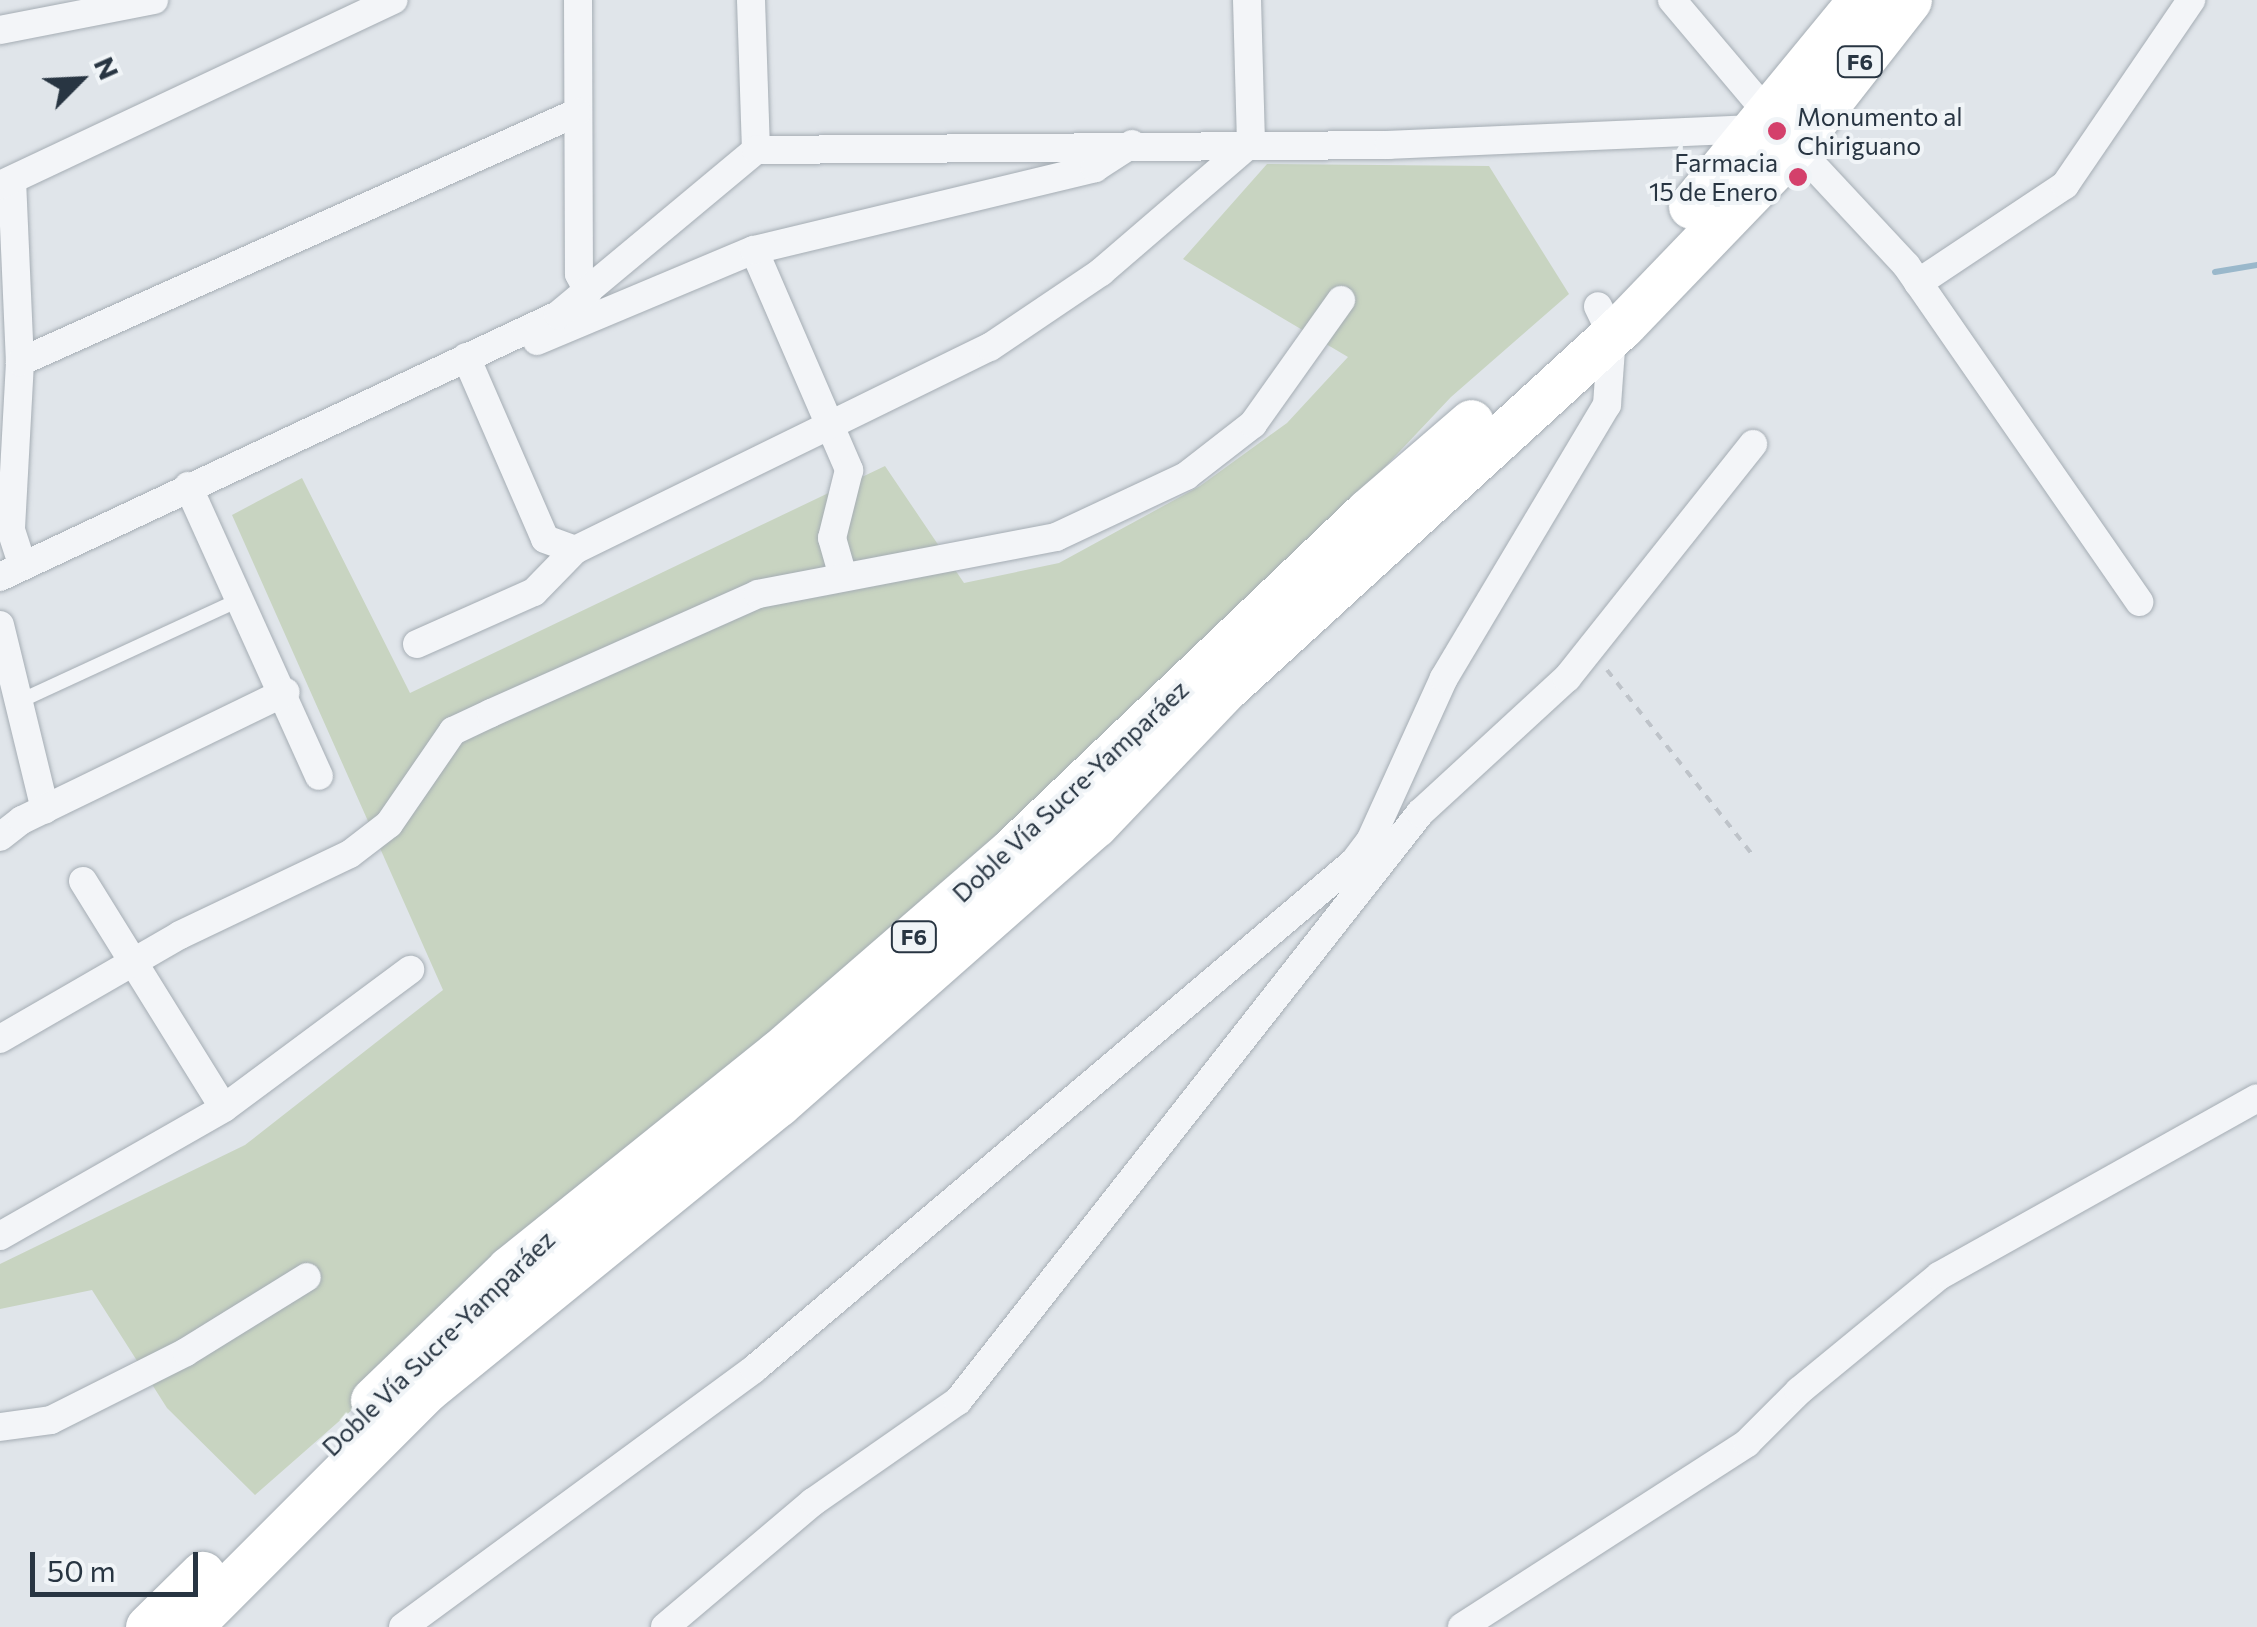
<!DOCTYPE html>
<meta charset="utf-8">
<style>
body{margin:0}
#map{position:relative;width:2257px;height:1627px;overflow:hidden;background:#e0e5ea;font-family:Commissioner,sans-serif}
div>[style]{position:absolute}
.green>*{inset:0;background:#c8d4c1}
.stream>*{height:6px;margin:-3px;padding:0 3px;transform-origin:3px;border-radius:3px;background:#9ab8cb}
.path>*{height:4px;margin-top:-2px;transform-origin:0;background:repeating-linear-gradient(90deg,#bec3c9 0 8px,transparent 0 16px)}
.roads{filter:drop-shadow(0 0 2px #a5adb4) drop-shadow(0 0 2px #a5adb4)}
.service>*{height:14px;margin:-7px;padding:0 7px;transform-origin:7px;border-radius:7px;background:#f3f5f8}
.minor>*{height:28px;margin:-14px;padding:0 14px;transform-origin:14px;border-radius:14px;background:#f3f5f8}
.trunk>*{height:45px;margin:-22.5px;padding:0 22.5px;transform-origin:22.5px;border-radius:22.5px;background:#fff}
.dots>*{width:28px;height:28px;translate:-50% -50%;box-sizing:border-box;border:5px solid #f0f4f7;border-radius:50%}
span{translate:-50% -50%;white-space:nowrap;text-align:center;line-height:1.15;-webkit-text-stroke:8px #f0f4f7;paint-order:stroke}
.shield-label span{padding:2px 8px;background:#f0f4f7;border:2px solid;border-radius:8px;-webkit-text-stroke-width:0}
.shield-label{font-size:22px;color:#283542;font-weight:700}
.poi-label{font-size:25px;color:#283542}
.left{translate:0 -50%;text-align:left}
.right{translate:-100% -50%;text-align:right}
.street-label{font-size:25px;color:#283542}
.north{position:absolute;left:30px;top:30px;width:100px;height:100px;-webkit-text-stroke:8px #f0f4f7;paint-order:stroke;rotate:66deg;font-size:28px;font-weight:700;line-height:40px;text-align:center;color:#283542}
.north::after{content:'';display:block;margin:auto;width:35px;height:45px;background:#283542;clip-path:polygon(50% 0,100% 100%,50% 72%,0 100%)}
.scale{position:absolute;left:30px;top:1552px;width:168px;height:45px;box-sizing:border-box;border:5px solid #283542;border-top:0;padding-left:12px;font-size:30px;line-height:35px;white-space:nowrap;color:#283542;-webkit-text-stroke:8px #f0f4f7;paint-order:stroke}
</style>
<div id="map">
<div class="green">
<div style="clip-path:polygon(1267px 164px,1489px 166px,1569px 294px,1451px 397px,1183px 681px,255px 1495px,167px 1408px,92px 1290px,0 1309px,0 1264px,245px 1145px,443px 990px,232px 515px,302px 478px,410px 693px,885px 466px,964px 583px,1059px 563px,1200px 486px,1287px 423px,1348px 357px,1183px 259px)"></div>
</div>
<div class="stream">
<div style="left:2215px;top:272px;width:43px;rotate:-9.5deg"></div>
</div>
<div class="path">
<div style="left:1607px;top:670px;width:239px;rotate:51.8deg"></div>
</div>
<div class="roads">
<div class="service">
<div style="left:18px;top:702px;width:246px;rotate:-24.8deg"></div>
</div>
<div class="minor">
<div style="left:578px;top:0;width:274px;rotate:89.8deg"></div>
<div style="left:579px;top:274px;width:20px;rotate:63deg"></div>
<div style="left:751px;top:0;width:150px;rotate:88.1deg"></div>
<div style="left:1672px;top:0;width:144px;rotate:49.8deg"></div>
<div style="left:0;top:30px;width:157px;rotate:-11deg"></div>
<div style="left:1795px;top:146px;width:163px;rotate:47deg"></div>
<div style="left:1906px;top:265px;width:410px;rotate:55.3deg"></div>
<div style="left:12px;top:180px;width:182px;rotate:87.5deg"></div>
<div style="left:20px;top:362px;width:168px;rotate:93.1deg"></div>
<div style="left:11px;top:530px;width:36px;rotate:72deg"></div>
<div style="left:0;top:185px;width:435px;rotate:-25.2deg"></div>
<div style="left:754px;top:250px;width:240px;rotate:66.6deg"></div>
<div style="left:849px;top:470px;width:70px;rotate:104deg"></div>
<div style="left:832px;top:538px;width:37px;rotate:74deg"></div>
<div style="left:1918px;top:283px;width:177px;rotate:-33.7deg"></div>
<div style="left:2065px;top:185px;width:224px;rotate:-55.7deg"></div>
<div style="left:537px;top:341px;width:235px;rotate:-22.8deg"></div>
<div style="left:754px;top:250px;width:351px;rotate:-13.5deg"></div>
<div style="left:1095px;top:168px;width:44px;rotate:-33deg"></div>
<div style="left:466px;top:357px;width:198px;rotate:66.5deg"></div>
<div style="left:545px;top:539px;width:32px;rotate:20deg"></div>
<div style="left:575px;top:550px;width:462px;rotate:-26.1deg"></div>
<div style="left:990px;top:347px;width:134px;rotate:-34deg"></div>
<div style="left:1101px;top:272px;width:198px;rotate:-40.7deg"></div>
<div style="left:1251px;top:143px;width:143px;rotate:-91.6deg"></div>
<div style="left:20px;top:362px;width:611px;rotate:-24.13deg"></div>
<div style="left:188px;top:486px;width:318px;rotate:65.7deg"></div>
<div style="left:0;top:577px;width:616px;rotate:-25.15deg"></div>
<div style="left:558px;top:315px;width:258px;rotate:-39.8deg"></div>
<div style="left:756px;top:150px;width:633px;rotate:-0.45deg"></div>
<div style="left:1389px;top:145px;width:363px;rotate:-2.5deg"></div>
<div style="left:0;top:625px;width:190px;rotate:76.3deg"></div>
<div style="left:417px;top:644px;width:128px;rotate:-24deg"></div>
<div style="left:534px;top:592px;width:59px;rotate:-45.7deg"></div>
<div style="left:0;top:837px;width:28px;rotate:-38deg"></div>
<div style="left:22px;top:820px;width:293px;rotate:-25.9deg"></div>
<div style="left:83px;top:881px;width:267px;rotate:58.2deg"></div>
<div style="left:0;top:1039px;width:208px;rotate:-30deg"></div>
<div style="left:180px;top:935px;width:188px;rotate:-25.5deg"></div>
<div style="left:350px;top:854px;width:49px;rotate:-37.6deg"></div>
<div style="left:389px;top:824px;width:113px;rotate:-55.5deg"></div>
<div style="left:453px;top:731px;width:42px;rotate:-25.3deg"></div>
<div style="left:491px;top:713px;width:292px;rotate:-24deg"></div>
<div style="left:758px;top:594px;width:303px;rotate:-10.8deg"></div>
<div style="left:1056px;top:537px;width:144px;rotate:-25.1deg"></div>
<div style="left:1186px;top:476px;width:85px;rotate:-37.8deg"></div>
<div style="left:1253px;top:424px;width:152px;rotate:-54.6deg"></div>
<div style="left:0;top:1236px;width:258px;rotate:-29.7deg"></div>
<div style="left:224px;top:1108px;width:232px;rotate:-36.6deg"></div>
<div style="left:0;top:1427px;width:51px;rotate:-7.8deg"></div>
<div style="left:51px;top:1420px;width:151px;rotate:-26.7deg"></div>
<div style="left:186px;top:1352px;width:142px;rotate:-31.8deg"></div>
<div style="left:403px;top:1627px;width:436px;rotate:-36.3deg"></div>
<div style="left:754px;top:1369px;width:786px;rotate:-40.2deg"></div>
<div style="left:1354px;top:862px;width:26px;rotate:-53deg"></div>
<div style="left:1370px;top:841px;width:179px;rotate:-65.6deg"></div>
<div style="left:1444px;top:678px;width:318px;rotate:-59.2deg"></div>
<div style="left:1607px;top:405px;width:70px;rotate:-85.9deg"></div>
<div style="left:1612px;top:335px;width:32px;rotate:-116deg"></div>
<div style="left:665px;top:1627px;width:194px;rotate:-40.2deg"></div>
<div style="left:813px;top:1502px;width:177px;rotate:-34.9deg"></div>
<div style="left:958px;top:1401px;width:748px;rotate:-51.84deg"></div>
<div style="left:1420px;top:813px;width:200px;rotate:-42.6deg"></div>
<div style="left:1567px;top:678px;width:299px;rotate:-51.5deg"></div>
<div style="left:1462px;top:1627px;width:339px;rotate:-32.8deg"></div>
<div style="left:1747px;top:1443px;width:74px;rotate:-45deg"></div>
<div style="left:1799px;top:1391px;width:181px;rotate:-39.4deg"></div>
<div style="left:1939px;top:1276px;width:364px;rotate:-29.2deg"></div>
</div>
<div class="trunk">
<div style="left:1691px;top:206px;width:266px;rotate:-50.6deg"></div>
<div style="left:373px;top:1400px;width:189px;rotate:-43.9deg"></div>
<div style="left:509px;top:1269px;width:345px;rotate:-38.8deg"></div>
<div style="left:778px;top:1053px;width:307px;rotate:-40.9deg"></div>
<div style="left:1010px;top:852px;width:494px;rotate:-43.6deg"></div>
<div style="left:1368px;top:511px;width:136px;rotate:-40.8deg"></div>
<div style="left:148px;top:1627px;width:76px;rotate:-44.5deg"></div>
<div style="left:189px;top:1627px;width:337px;rotate:-45deg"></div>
<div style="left:427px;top:1389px;width:452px;rotate:-39.1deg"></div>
<div style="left:778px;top:1104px;width:422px;rotate:-41.4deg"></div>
<div style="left:1095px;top:825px;width:188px;rotate:-46.3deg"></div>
<div style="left:1225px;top:689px;width:539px;rotate:-42.45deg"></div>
<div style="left:1623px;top:325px;width:248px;rotate:-46.1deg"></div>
<div style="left:1795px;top:146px;width:185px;rotate:-52deg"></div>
</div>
</div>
<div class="dots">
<div style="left:1777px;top:131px;background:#d4406b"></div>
<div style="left:1798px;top:177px;background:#d4406b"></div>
</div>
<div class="shield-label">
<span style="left:1860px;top:62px">F6</span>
<span style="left:914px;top:937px">F6</span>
</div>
<div class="poi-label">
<span class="left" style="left:1797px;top:131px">Monumento al<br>Chiriguano</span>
<span class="right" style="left:1778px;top:177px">Farmacia<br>15 de Enero</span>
</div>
<div class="street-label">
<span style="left:1070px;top:791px;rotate:-43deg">Doble Vía Sucre-Yamparáez</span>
<span style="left:438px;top:1343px;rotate:-44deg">Doble Vía Sucre-Yamparáez</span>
</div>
<div class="north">N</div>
<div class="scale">50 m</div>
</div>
